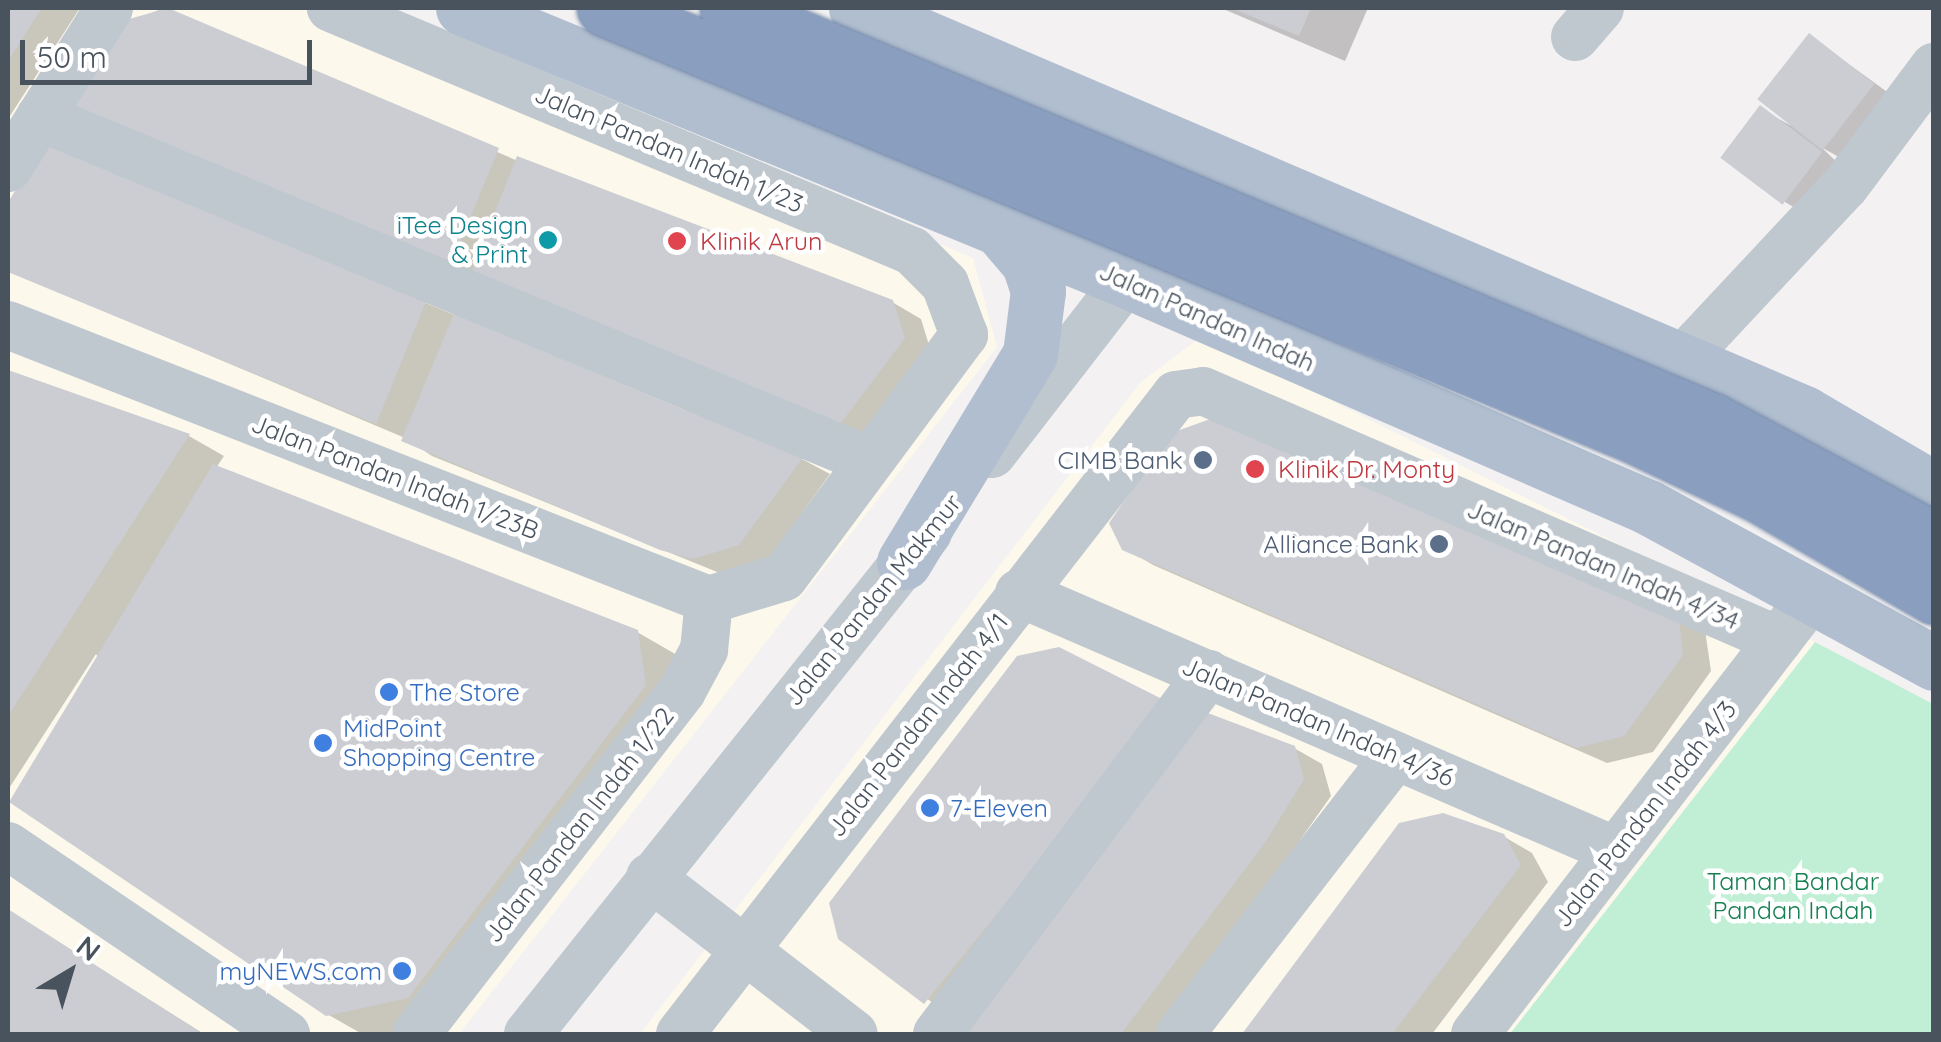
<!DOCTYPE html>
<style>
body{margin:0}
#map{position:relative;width:1941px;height:1042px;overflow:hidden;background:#f3f1f1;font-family:Quicksand,sans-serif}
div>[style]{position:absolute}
.commercial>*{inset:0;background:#fcf9ec}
.green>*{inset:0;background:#c1efd6}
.shadow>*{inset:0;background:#0003}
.building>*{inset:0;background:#cbcdd3;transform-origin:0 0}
.minor>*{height:48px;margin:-24px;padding:0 24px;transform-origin:24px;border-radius:24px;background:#bfc7cf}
.major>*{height:55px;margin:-27.5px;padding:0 27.5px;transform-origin:27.5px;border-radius:27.5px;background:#b1becf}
.bridges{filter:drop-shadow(0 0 2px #758aab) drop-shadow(0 0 2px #758aab)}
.highway-bridge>*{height:55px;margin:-27.5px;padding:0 27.5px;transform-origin:27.5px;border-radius:27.5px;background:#8a9fbf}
.dots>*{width:28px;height:28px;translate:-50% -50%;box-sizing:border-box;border:5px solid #fff;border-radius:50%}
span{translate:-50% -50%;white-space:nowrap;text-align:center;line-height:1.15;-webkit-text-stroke:9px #fff;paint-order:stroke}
.street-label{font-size:25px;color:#49535e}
.culture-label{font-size:25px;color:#0d838f}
.right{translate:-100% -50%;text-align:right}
.health-label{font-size:25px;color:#be3a42}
.left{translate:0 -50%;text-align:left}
.service-label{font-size:25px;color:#4e5e75}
.shop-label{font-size:25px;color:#366cbe}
.park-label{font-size:25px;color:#188154}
.frame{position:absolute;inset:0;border:10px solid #49535e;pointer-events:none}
.north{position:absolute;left:20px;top:922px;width:100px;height:100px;-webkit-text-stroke:8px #fff;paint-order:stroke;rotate:38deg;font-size:28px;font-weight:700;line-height:40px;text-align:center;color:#49535e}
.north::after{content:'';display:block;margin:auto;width:35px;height:45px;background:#49535e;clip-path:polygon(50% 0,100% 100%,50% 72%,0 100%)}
.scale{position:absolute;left:20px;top:40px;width:292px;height:45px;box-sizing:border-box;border:5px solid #49535e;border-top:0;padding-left:12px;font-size:30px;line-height:35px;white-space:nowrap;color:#49535e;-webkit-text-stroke:8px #fff;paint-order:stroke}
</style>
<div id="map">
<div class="commercial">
<div style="clip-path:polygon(8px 8px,382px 8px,973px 258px,997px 347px,459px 1034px,8px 1034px)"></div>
<div style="clip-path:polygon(1202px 336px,1815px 642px,1510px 1034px,640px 1034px,1140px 383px)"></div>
</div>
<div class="green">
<div style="clip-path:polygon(1815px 642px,1933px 704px,1933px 1034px,1510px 1034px)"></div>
</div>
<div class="shadow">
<div style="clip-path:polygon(8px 8px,80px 8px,8px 119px)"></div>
<div style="clip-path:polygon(165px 8px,518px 161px,892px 302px,921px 319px,932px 355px,867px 441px,478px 283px,123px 23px)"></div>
<div style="clip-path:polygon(1221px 8px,1368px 8px,1345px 61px)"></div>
<div style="clip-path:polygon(1810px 36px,1901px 102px,1853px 165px,1821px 147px,1840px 165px,1804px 213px,1785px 202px,1761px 109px,1790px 125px)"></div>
<div style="clip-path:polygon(47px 146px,802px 459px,830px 474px,768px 560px,722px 574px,432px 456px,405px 438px,8px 270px,8px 206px)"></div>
<div style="clip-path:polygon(8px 373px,189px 436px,224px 456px,216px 468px,637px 632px,684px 659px,405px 1034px,362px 1034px,327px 1014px,96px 654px,8px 790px)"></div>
<div style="clip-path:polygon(1173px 435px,1705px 630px,1711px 671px,1653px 752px,1607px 763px,1153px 565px,1124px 548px)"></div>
<div style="clip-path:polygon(1167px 704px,1294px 748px,1322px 764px,1331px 796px,1164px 1034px,967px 1034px,956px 1019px,840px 938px)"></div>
<div style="clip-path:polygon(1401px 825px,1503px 836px,1532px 853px,1548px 882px,1432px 1034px,1244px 1034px)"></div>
<div style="clip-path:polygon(8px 911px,29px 924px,204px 1034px,8px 1034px)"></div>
</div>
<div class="building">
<div style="clip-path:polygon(8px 8px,42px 8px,8px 61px)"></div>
<div style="clip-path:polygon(168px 8px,499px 148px,446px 276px,60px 119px,122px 21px)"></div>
<div style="clip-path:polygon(1231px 8px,1311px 8px,1299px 36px)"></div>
<div style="left:1809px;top:33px;width:83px;height:84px;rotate:38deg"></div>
<div style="left:1760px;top:105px;width:78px;height:66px;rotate:37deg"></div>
<div style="clip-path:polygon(46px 143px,427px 299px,376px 424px,8px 272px,8px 202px)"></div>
<div style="clip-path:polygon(517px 156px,893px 300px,905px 338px,838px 427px,468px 281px)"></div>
<div style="clip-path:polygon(454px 314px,676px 407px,804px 456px,739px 545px,693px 559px,660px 550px,401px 441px)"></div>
<div style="clip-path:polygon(8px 370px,190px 434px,8px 716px)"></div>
<div style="clip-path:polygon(1216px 417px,1678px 611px,1683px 655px,1624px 736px,1577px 748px,1122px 550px,1109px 523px,1171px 433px)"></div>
<div style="clip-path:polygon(213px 464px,638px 630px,646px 685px,408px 998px,326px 1016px,9px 802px)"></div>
<div style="clip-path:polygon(1059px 647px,1168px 702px,924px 1004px,838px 939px,829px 903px,1017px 656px)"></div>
<div style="clip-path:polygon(1192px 707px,1295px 746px,1304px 779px,1266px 841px,1121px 1034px,963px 1034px)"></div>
<div style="clip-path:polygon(1443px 813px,1504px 834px,1521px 865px,1392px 1034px,1242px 1034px,1399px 823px)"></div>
<div style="clip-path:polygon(8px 909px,100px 968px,203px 1034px,8px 1034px)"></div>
</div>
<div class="minor">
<div style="left:1575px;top:37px;width:38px;rotate:-49deg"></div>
<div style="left:40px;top:117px;width:898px;rotate:22.51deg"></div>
<div style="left:8px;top:168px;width:189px;rotate:-57.7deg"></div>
<div style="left:8px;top:325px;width:753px;rotate:21.42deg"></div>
<div style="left:709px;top:600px;width:78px;rotate:-17deg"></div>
<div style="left:784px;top:577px;width:302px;rotate:-53.4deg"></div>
<div style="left:964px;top:335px;width:54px;rotate:-110.4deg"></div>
<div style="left:945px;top:284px;width:47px;rotate:-135deg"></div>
<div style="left:912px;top:251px;width:630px;rotate:-157.3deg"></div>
<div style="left:1681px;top:361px;width:240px;rotate:-46.9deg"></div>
<div style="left:1845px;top:186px;width:149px;rotate:-53.2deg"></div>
<div style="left:992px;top:454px;width:258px;rotate:-52.2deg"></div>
<div style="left:1019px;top:593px;width:650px;rotate:23.37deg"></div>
<div style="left:8px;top:846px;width:336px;rotate:34.1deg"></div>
<div style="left:650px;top:877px;width:257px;rotate:37.6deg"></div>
<div style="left:416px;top:1034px;width:434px;rotate:-52.2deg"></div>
<div style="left:682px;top:691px;width:47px;rotate:-61.8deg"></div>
<div style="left:704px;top:650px;width:50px;rotate:-84.3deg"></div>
<div style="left:528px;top:1034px;width:641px;rotate:-51.4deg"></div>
<div style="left:680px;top:1034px;width:809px;rotate:-52.18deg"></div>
<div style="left:1176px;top:395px;width:27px;rotate:-8deg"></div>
<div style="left:1203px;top:391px;width:627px;rotate:23.41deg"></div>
<div style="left:937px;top:1034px;width:451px;rotate:-53deg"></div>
<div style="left:1180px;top:1034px;width:352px;rotate:-52.2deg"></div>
<div style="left:1475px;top:1034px;width:528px;rotate:-52.39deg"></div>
</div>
<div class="major">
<div style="left:463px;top:8px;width:721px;rotate:22.33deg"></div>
<div style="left:1130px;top:282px;width:565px;rotate:23.48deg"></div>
<div style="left:1648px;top:507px;width:326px;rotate:28.6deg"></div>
<div style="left:856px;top:8px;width:1031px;rotate:23.13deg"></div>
<div style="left:1804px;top:413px;width:151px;rotate:30.3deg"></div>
<div style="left:904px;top:562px;width:243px;rotate:-58.8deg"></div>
<div style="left:1030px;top:354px;width:64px;rotate:-82.8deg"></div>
<div style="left:1038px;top:291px;width:29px;rotate:-108deg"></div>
<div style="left:1029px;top:263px;width:46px;rotate:-130.6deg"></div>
</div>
<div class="bridges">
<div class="highway-bridge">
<div style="left:605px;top:8px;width:1112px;rotate:22.53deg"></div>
<div style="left:1632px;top:434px;width:140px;rotate:25.3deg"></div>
<div style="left:1759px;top:494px;width:203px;rotate:30.2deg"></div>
<div style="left:728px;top:8px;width:1067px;rotate:22.77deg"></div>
<div style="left:1712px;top:421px;width:252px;rotate:28.2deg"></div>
</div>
</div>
<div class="dots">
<div style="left:548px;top:240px;background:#0f9aa8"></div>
<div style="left:677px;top:241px;background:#e0444e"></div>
<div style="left:1203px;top:460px;background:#5c6f8a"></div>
<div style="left:1255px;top:469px;background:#e0444e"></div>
<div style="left:1439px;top:544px;background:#5c6f8a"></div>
<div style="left:389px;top:692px;background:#3f7fe0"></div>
<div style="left:323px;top:743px;background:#3f7fe0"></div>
<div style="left:930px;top:808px;background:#3f7fe0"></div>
<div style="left:402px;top:971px;background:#3f7fe0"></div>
</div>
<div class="street-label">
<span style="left:669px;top:149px;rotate:23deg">Jalan Pandan Indah 1/23</span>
<span style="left:1207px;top:317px;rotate:24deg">Jalan Pandan Indah</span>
<span style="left:395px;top:477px;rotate:21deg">Jalan Pandan Indah 1/23B</span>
<span style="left:1603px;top:565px;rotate:23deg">Jalan Pandan Indah 4/34</span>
<span style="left:873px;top:600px;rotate:-51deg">Jalan Pandan Makmur</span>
<span style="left:1318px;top:722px;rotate:23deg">Jalan Pandan Indah 4/36</span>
<span style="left:918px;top:725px;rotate:-52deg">Jalan Pandan Indah 4/1</span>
<span style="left:1645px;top:814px;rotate:-52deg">Jalan Pandan Indah 4/3</span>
<span style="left:579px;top:825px;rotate:-52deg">Jalan Pandan Indah 1/22</span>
</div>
<div class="culture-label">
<span class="right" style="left:528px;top:240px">iTee Design<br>&amp; Print</span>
</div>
<div class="health-label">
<span class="left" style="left:700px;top:241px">Klinik Arun</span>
<span class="left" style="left:1278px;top:469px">Klinik Dr. Monty</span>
</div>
<div class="service-label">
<span class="right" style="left:1183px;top:460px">CIMB Bank</span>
<span class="right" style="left:1419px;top:544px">Alliance Bank</span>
</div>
<div class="shop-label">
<span class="left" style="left:409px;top:692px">The Store</span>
<span class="left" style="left:343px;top:743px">MidPoint<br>Shopping Centre</span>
<span class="left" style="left:950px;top:808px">7-Eleven</span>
<span class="right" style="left:382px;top:971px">myNEWS.com</span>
</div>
<div class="park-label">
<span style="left:1793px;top:896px">Taman Bandar<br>Pandan Indah</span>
</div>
<div class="frame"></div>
<div class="north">N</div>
<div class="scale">50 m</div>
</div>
